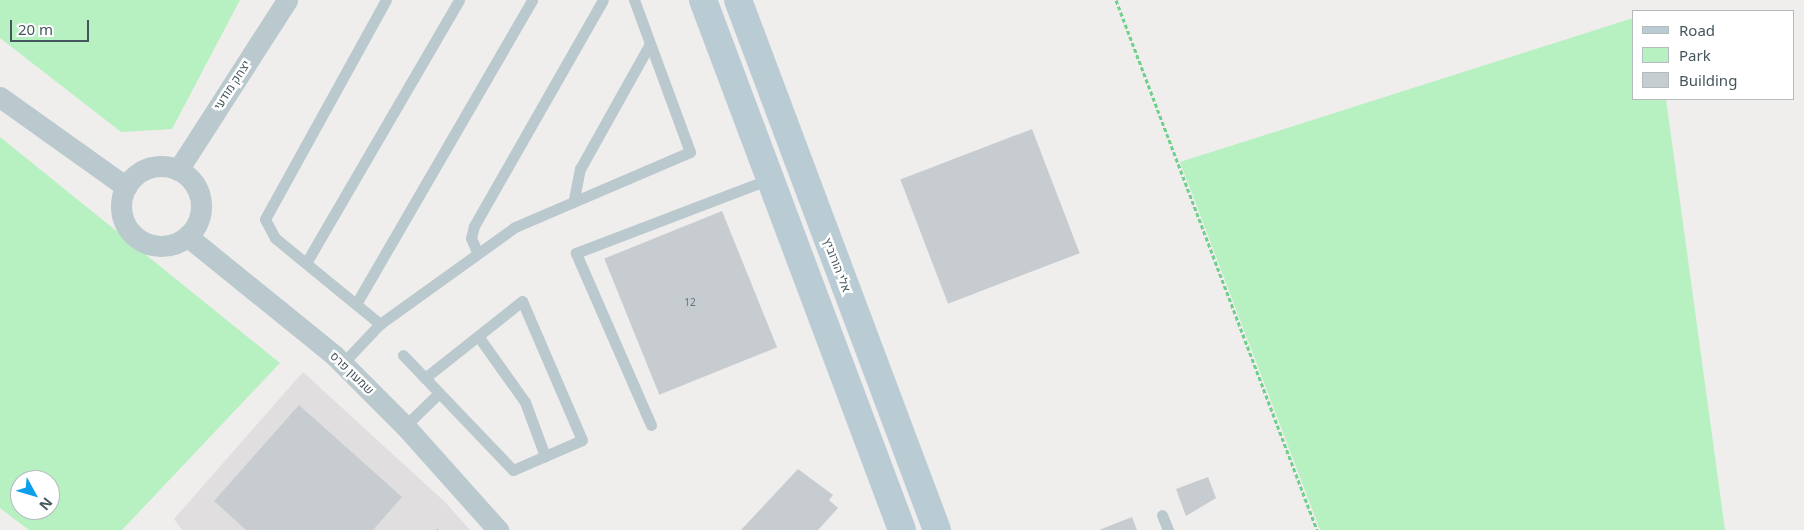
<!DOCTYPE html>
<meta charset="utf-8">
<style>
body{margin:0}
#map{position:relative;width:1804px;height:530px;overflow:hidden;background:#f0eded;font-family:"Noto Sans",Heebo,sans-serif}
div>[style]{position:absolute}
.education>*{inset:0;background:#e1dee0}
.green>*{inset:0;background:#b7f1c1}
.building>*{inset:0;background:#c6ccd0;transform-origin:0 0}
.path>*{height:3px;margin-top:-1.5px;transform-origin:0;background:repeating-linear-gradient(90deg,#6dd18a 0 4px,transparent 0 6.5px)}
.lane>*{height:11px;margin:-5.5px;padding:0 5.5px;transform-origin:5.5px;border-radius:5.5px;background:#bac9ce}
.street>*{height:21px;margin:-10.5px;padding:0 10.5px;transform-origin:10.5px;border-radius:10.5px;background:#bac9ce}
.street>.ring{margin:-10.5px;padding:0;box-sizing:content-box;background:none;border:21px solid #bac9ce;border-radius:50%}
.secondary>*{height:28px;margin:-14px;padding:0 14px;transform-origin:14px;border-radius:14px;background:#b9cbd3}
span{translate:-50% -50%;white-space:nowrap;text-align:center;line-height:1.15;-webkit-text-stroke:5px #fff;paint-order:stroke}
.number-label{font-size:10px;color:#647479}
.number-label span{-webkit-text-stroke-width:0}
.street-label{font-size:12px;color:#44565c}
.legend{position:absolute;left:1632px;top:10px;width:162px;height:90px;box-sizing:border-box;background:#fff;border:1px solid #b4bbbe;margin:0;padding:6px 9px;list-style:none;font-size:15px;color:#44565c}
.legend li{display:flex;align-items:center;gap:10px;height:25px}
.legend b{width:25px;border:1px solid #b4bbbe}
.north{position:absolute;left:10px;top:470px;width:50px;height:50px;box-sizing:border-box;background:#fff;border:1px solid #b4bbbe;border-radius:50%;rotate:129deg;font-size:14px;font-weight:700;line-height:20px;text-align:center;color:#44565c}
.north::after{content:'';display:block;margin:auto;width:18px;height:22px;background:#0d9fea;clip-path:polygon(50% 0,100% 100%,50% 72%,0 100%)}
.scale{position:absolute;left:10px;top:20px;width:79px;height:22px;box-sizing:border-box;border:2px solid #44565c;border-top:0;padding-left:6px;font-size:15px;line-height:18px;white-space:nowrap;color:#44565c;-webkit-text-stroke:4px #fff;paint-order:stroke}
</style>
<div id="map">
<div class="education">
<div style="clip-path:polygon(303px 372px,446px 503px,470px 530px,182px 530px,174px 519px)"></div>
</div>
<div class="green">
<div style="clip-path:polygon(0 0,240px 0,172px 129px,121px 132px,0 38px)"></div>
<div style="clip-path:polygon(1633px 18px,1633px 99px,1666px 99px,1725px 530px,1320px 530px,1180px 162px)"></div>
<div style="clip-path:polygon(evenodd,0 137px,280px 363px,122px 530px,29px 530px,0 508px,0 137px,20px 480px,50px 480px,50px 510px,20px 510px,20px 480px)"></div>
</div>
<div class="building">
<div style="left:1032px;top:129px;width:133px;height:141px;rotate:69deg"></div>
<div style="left:722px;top:211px;width:147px;height:127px;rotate:68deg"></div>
<div style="clip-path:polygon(299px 405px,402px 497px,373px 530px,246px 530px,214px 501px)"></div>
<div style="clip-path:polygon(798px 469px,833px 495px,829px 500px,838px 508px,818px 530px,741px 530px)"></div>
<div style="clip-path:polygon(1208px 477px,1216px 498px,1186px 516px,1176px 489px)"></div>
<div style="clip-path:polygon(1132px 517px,1137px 530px,1099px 530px)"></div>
</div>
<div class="path">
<div style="left:1116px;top:0;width:567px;rotate:69.23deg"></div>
<div style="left:437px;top:530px;width:1px"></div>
</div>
<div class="lane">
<div style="left:574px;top:199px;width:31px;rotate:-79deg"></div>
<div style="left:580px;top:169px;width:143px;rotate:-60.8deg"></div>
<div style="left:477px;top:252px;width:15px;rotate:-113deg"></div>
<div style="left:471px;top:238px;width:12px;rotate:-76deg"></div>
<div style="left:474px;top:226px;width:260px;rotate:-60.3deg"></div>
<div style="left:306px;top:263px;width:304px;rotate:-59.8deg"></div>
<div style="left:356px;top:304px;width:351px;rotate:-59.9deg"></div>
<div style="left:380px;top:324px;width:136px;rotate:-140.7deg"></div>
<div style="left:275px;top:238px;width:21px;rotate:-118deg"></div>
<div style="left:265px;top:219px;width:250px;rotate:-61.1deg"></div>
<div style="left:478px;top:336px;width:81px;rotate:54.5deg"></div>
<div style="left:525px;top:402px;width:58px;rotate:69.7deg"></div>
<div style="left:403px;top:355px;width:159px;rotate:46.3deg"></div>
<div style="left:513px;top:470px;width:75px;rotate:-23.5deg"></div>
<div style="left:582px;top:440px;width:151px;rotate:-113.3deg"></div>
<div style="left:522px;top:301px;width:124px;rotate:141.6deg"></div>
<div style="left:343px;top:363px;width:54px;rotate:-46.5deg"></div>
<div style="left:380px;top:324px;width:166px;rotate:-35.7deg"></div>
<div style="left:515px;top:227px;width:190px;rotate:-23.2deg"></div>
<div style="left:690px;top:152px;width:162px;rotate:-110.2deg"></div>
<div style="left:651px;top:425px;width:188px;rotate:-113.6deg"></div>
<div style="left:576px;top:253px;width:208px;rotate:-20.9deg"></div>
<div style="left:405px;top:426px;width:47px;rotate:-44.1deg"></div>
<div style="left:1162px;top:515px;width:16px;rotate:68deg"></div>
</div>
<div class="street">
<div style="left:0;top:97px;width:155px;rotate:35.5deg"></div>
<div class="ring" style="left:121px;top:166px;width:59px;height:59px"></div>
<div style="left:178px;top:170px;width:202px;rotate:-57.3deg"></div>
<div style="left:187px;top:236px;width:189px;rotate:39deg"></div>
<div style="left:334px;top:355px;width:100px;rotate:45deg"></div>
<div style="left:405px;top:426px;width:140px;rotate:48.2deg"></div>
</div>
<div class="secondary">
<div style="left:703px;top:0;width:566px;rotate:69.42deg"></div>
<div style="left:738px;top:0;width:566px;rotate:69.42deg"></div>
</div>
<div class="number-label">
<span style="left:690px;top:303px">12</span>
</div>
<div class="street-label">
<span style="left:232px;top:85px;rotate:-57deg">יצחק מודעי</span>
<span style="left:837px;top:265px;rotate:69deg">אלי הורוביץ</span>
<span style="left:352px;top:373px;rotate:44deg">שמעון פרס</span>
</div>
<ul class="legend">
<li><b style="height:6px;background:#b9cbd3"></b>Road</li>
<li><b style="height:14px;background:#b7f1c1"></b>Park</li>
<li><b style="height:14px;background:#c6ccd0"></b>Building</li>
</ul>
<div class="north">N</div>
<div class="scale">20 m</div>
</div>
